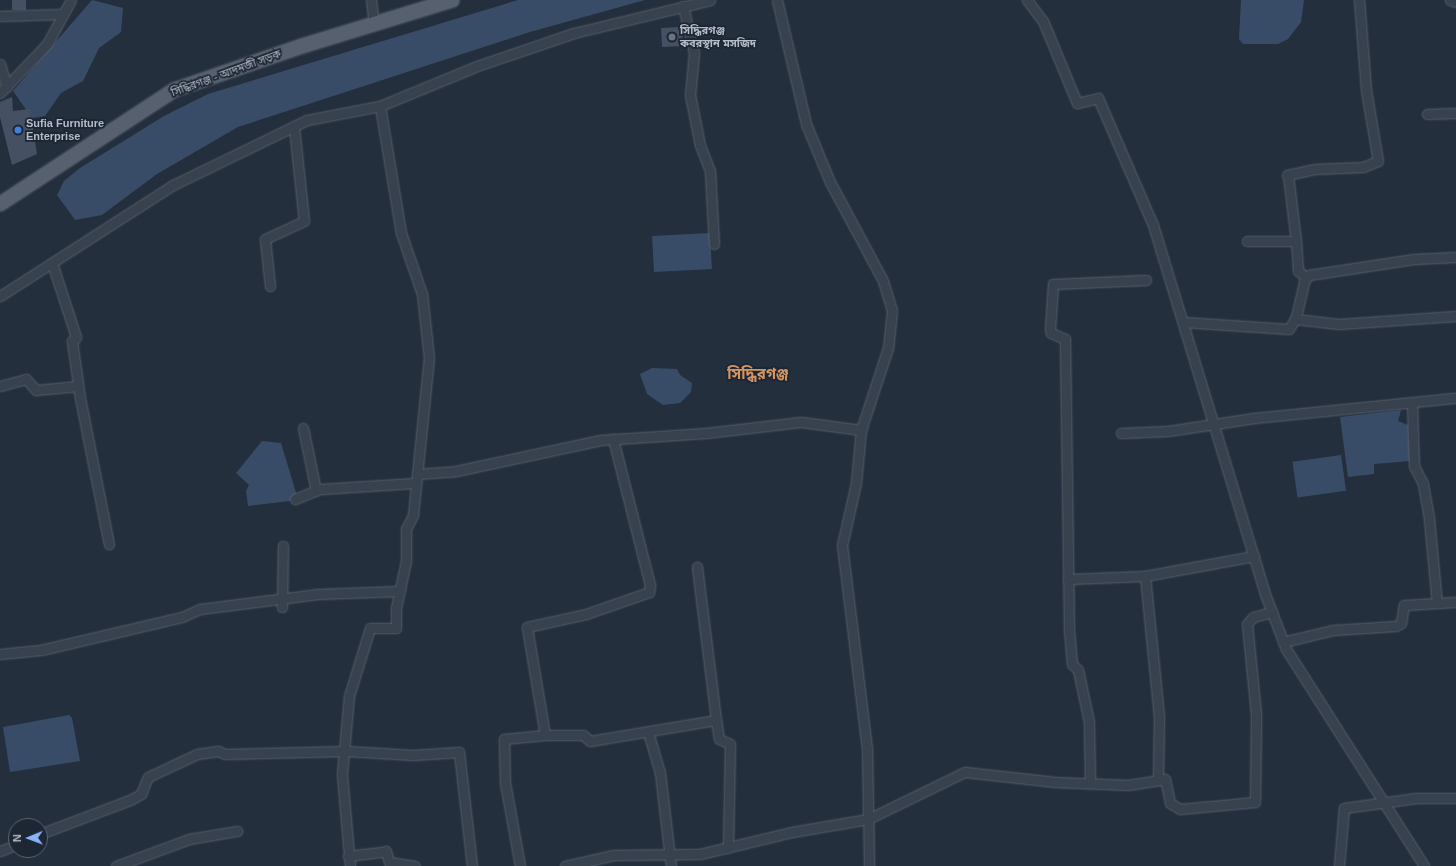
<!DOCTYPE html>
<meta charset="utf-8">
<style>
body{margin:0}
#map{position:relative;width:1456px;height:866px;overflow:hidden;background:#242f3e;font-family:Helvetica,"Noto Sans Bengali",sans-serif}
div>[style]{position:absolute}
.water>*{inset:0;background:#394c67;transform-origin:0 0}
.building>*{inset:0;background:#455162;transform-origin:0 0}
.roads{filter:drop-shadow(0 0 1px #565f6c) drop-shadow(0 0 1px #565f6c)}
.minor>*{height:9px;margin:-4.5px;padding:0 4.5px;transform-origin:4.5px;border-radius:4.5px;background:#38414e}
.primary>*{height:14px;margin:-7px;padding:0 7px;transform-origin:7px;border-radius:7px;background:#56606e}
.dots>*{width:11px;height:11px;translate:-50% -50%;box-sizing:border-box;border:2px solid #1d2633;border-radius:50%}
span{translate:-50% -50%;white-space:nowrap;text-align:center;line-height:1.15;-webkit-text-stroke:3.5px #1d2633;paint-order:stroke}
.poi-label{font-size:11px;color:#b4bcc9;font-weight:700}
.left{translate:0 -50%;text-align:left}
.street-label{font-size:11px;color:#b4bcc9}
.district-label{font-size:15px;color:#d59563;font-weight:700}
.north{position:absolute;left:8px;top:818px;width:40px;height:40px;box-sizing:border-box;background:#1d2633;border:1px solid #59626f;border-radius:50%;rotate:269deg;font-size:11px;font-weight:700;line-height:16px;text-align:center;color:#b4bcc9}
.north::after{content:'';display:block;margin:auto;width:14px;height:18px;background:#8ab4f8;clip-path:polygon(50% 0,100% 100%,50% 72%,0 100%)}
</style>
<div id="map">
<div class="water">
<div style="clip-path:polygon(92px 0,123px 8px,121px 32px,99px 48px,83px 81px,61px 93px,45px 116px,32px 118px,13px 91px)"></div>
<div style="clip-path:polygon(518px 0,645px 0,530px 32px,238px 127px,157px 174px,102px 215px,75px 220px,57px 195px,64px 181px,80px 168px,164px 116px,208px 94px)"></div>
<div style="clip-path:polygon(1241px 0,1304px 0,1301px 22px,1288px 39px,1278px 44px,1243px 44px,1239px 39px)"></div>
<div style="left:710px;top:233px;width:36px;height:58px;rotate:87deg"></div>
<div style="clip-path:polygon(652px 368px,677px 369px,680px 375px,692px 383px,691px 392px,680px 403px,663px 405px,647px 394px,640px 374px)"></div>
<div style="clip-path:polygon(1401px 410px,1398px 421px,1408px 425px,1410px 461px,1374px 464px,1374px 474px,1348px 477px,1340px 417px)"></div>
<div style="clip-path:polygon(262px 441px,281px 443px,297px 496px,290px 501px,248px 506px,246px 491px,249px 485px,236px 473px)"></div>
<div style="left:1341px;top:455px;width:36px;height:49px;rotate:82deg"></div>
<div style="clip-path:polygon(69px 715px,72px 718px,80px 761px,10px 772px,3px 727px)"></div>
</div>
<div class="building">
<div style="left:12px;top:0;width:14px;height:10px"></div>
<div style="left:682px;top:27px;width:19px;height:21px;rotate:87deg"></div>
<div style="clip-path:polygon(12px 97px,13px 111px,30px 109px,37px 154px,12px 165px,0 117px,0 102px)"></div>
</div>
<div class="roads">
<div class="minor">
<div style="left:371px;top:0;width:24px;rotate:83deg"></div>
<div style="left:777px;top:0;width:127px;rotate:76.8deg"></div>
<div style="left:806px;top:124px;width:63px;rotate:67.5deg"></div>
<div style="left:830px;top:182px;width:112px;rotate:61.8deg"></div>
<div style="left:883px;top:281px;width:31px;rotate:73deg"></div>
<div style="left:892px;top:311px;width:37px;rotate:96deg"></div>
<div style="left:888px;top:348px;width:86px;rotate:108.2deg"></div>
<div style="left:861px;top:430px;width:53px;rotate:95.4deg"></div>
<div style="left:856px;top:483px;width:64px;rotate:102.7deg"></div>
<div style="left:842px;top:545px;width:205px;rotate:83deg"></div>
<div style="left:867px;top:748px;width:118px;rotate:89deg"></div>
<div style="left:1027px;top:0;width:26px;rotate:53deg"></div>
<div style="left:1043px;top:21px;width:89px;rotate:67.5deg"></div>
<div style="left:1077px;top:103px;width:22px;rotate:-13deg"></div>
<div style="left:1098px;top:98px;width:138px;rotate:66.6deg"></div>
<div style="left:1153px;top:225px;width:386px;rotate:73.1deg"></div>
<div style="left:1265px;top:594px;width:59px;rotate:69.1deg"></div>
<div style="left:1286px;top:649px;width:257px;rotate:57.5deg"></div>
<div style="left:1450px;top:0;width:6px;rotate:18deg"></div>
<div style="left:683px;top:6px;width:48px;rotate:76.8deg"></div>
<div style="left:694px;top:53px;width:42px;rotate:95.4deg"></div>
<div style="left:690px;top:95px;width:51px;rotate:78.7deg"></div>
<div style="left:700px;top:145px;width:28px;rotate:69deg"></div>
<div style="left:710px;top:171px;width:73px;rotate:86.9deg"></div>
<div style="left:0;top:16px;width:62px;rotate:-1.8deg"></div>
<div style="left:0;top:64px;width:24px;rotate:73deg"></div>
<div style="left:0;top:93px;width:68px;rotate:-46.2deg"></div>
<div style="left:47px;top:44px;width:50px;rotate:-61.4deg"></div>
<div style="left:1427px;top:114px;width:29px;rotate:-2deg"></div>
<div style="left:1287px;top:175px;width:29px;rotate:-12deg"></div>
<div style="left:1315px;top:169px;width:48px;rotate:-2.4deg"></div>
<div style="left:1363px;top:167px;width:16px;rotate:-22deg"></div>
<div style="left:1378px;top:161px;width:72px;rotate:-99.6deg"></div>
<div style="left:1366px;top:90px;width:90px;rotate:-94.4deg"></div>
<div style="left:1288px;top:175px;width:66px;rotate:83.1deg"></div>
<div style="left:1247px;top:241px;width:49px"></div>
<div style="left:1296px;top:241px;width:30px;rotate:86deg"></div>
<div style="left:1298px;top:271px;width:10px;rotate:37deg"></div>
<div style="left:52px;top:263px;width:78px;rotate:72deg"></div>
<div style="left:76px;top:337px;width:6px;rotate:135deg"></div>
<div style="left:72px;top:341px;width:58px;rotate:82deg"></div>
<div style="left:80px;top:398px;width:149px;rotate:78.8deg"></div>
<div style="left:270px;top:286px;width:47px;rotate:-96.1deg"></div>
<div style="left:265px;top:239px;width:43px;rotate:-24.8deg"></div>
<div style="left:304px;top:221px;width:95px;rotate:-96.1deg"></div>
<div style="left:0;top:296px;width:206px;rotate:-32.7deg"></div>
<div style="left:173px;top:185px;width:149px;rotate:-25.9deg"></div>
<div style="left:307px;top:120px;width:74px;rotate:-10.9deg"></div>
<div style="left:380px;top:106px;width:105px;rotate:-22.4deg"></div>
<div style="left:477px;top:66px;width:102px;rotate:-18.8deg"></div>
<div style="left:574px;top:33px;width:140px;rotate:-13.6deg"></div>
<div style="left:1295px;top:319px;width:44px;rotate:6.5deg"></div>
<div style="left:1339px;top:324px;width:117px;rotate:-3.9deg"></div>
<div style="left:1183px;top:322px;width:106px;rotate:3.8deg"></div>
<div style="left:1289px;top:329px;width:14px;rotate:-60deg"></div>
<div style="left:1296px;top:317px;width:37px;rotate:-77deg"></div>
<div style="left:1304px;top:281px;width:8px;rotate:-50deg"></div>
<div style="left:1309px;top:275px;width:106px;rotate:-8.7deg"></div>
<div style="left:1414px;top:259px;width:42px;rotate:-2.7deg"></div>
<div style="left:0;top:386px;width:27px;rotate:-15deg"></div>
<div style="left:26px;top:379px;width:15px;rotate:48deg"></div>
<div style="left:36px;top:390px;width:42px;rotate:-5.4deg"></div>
<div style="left:1412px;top:403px;width:63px;rotate:88.2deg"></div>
<div style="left:1414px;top:466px;width:20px;rotate:63deg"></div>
<div style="left:1423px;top:484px;width:36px;rotate:80deg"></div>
<div style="left:1429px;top:519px;width:84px;rotate:84.6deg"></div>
<div style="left:303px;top:428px;width:64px;rotate:78.3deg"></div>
<div style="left:1121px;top:433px;width:47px;rotate:-2.4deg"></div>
<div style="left:1168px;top:431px;width:87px;rotate:-8.6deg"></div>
<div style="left:1254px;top:418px;width:203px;rotate:-5.7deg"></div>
<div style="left:417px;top:474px;width:39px;rotate:-4deg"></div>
<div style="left:456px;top:471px;width:148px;rotate:-12.1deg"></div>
<div style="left:601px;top:440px;width:105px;rotate:-3.8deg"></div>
<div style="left:706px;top:433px;width:96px;rotate:-6.6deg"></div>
<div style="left:801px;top:422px;width:61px;rotate:7.6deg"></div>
<div style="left:295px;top:499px;width:27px;rotate:-22deg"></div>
<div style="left:320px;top:489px;width:95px;rotate:-3.6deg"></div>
<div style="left:697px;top:567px;width:154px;rotate:82.9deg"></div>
<div style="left:1145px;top:576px;width:111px;rotate:-10.4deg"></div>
<div style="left:1068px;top:579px;width:77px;rotate:-2.2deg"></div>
<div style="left:1145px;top:576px;width:142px;rotate:84.3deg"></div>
<div style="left:1159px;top:717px;width:62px;rotate:90.9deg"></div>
<div style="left:282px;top:607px;width:61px;rotate:-89.1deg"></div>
<div style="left:1283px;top:642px;width:51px;rotate:-13.5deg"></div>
<div style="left:1333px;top:630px;width:63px;rotate:-3.6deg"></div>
<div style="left:1396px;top:626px;width:6px;rotate:-31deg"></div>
<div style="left:1401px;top:623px;width:18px;rotate:-81deg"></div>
<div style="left:1404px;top:605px;width:52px;rotate:-3.3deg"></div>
<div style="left:0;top:654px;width:41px;rotate:-5.6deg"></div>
<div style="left:41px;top:650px;width:145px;rotate:-13.2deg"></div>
<div style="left:182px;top:617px;width:20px;rotate:-24deg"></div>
<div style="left:200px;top:609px;width:119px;rotate:-7.2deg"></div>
<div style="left:318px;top:594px;width:82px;rotate:-2.1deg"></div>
<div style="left:648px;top:732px;width:43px;rotate:73.7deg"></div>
<div style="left:660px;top:773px;width:94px;rotate:83.3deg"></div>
<div style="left:545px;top:735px;width:109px;rotate:-99.5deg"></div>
<div style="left:527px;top:627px;width:60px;rotate:-12.4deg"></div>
<div style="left:586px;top:614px;width:67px;rotate:-19.2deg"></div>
<div style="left:649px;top:592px;width:7px;rotate:-82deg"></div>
<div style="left:650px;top:585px;width:151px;rotate:-104.2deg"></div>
<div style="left:1090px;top:782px;width:60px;rotate:-91deg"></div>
<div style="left:1089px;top:722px;width:53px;rotate:-101.9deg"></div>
<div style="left:1078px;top:670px;width:8px;rotate:-135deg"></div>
<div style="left:1072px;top:664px;width:36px;rotate:-95deg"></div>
<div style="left:1069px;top:628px;width:285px;rotate:-90.8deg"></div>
<div style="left:1065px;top:343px;width:4px;rotate:-90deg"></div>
<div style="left:1065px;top:339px;width:15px;rotate:-157deg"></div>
<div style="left:1051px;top:333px;width:4px;rotate:-104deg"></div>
<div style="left:1050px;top:329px;width:45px;rotate:-86.2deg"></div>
<div style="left:1053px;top:284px;width:93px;rotate:-2.5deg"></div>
<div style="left:40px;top:834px;width:96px;rotate:-20.7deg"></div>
<div style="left:130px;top:800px;width:13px;rotate:-29deg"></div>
<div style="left:141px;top:794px;width:18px;rotate:-68deg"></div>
<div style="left:148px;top:777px;width:54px;rotate:-25.1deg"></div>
<div style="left:197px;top:754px;width:21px;rotate:-8deg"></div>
<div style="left:218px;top:751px;width:8px;rotate:23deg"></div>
<div style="left:225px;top:754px;width:121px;rotate:-1.4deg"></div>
<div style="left:346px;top:751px;width:67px;rotate:3.4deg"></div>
<div style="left:413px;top:755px;width:46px;rotate:-3.7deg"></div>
<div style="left:459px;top:752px;width:115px;rotate:83.5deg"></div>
<div style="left:0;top:851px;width:17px;rotate:-21deg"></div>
<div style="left:348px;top:856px;width:38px;rotate:-7deg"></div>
<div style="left:386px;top:851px;width:11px;rotate:75deg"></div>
<div style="left:389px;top:862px;width:26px;rotate:9deg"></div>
<div style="left:116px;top:866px;width:78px;rotate:-20.3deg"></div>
<div style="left:189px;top:839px;width:49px;rotate:-9.5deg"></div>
<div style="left:350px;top:866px;width:92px;rotate:-95deg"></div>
<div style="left:342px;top:774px;width:78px;rotate:-84.9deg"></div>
<div style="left:349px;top:696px;width:71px;rotate:-72.8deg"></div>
<div style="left:370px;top:628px;width:26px"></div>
<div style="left:396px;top:628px;width:20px;rotate:-90deg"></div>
<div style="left:396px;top:608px;width:48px;rotate:-78deg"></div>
<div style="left:406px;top:561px;width:32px;rotate:-90deg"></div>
<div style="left:406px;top:529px;width:16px;rotate:-63deg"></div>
<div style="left:413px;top:515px;width:158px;rotate:-84.2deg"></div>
<div style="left:429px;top:358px;width:64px;rotate:-96.2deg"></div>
<div style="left:422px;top:294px;width:65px;rotate:-109deg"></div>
<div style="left:401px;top:233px;width:129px;rotate:-99.4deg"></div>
<div style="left:520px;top:866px;width:84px;rotate:-100.2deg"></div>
<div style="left:505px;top:783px;width:44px;rotate:-91.3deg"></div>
<div style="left:504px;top:739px;width:41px;rotate:-5.6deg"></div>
<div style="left:545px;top:735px;width:38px"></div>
<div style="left:583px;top:735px;width:9px;rotate:41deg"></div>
<div style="left:590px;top:741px;width:128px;rotate:-9.5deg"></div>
<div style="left:716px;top:720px;width:19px;rotate:81deg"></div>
<div style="left:719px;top:739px;width:12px;rotate:24deg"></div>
<div style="left:730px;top:744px;width:104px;rotate:91.1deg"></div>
<div style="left:565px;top:866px;width:50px;rotate:-12.7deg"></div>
<div style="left:614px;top:855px;width:86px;rotate:-0.7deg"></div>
<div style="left:700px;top:854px;width:95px;rotate:-13.4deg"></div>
<div style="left:792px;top:832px;width:77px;rotate:-9.7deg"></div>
<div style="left:868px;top:819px;width:108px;rotate:-25.9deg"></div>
<div style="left:965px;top:772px;width:91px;rotate:6.3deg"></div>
<div style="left:1055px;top:782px;width:73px;rotate:2.4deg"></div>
<div style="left:1128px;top:785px;width:37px;rotate:-9deg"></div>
<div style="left:1165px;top:779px;width:25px;rotate:78deg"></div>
<div style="left:1170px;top:803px;width:12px;rotate:31deg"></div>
<div style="left:1180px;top:809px;width:75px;rotate:-5.3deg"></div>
<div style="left:1255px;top:802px;width:88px;rotate:-89.3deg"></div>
<div style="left:1256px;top:714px;width:90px;rotate:-95.7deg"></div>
<div style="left:1247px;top:624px;width:9px;rotate:-49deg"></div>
<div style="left:1253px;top:617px;width:20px;rotate:-15deg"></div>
<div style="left:1339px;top:866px;width:58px;rotate:-85.1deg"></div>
<div style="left:1344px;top:808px;width:73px;rotate:-7.9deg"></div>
<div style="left:1416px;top:798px;width:40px"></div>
</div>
<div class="primary">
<div style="left:0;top:204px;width:208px;rotate:-33.2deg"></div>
<div style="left:174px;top:90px;width:135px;rotate:-19deg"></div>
<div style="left:302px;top:46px;width:157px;rotate:-17deg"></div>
</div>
</div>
<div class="dots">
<div style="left:672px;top:37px;background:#6b7280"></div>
<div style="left:18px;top:130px;background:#3f7fe0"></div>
</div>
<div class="poi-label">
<span class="left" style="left:680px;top:37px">সিদ্ধিরগঞ্জ<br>কবরস্থান মসজিদ</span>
<span class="left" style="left:26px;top:130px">Sufia Furniture<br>Enterprise</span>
</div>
<div class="street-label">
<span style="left:226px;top:73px;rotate:-20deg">সিদ্ধিরগঞ্জ - আদমজী সড়ক</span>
</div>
<div class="district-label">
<span style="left:758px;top:374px">সিদ্ধিরগঞ্জ</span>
</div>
<div class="north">N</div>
</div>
